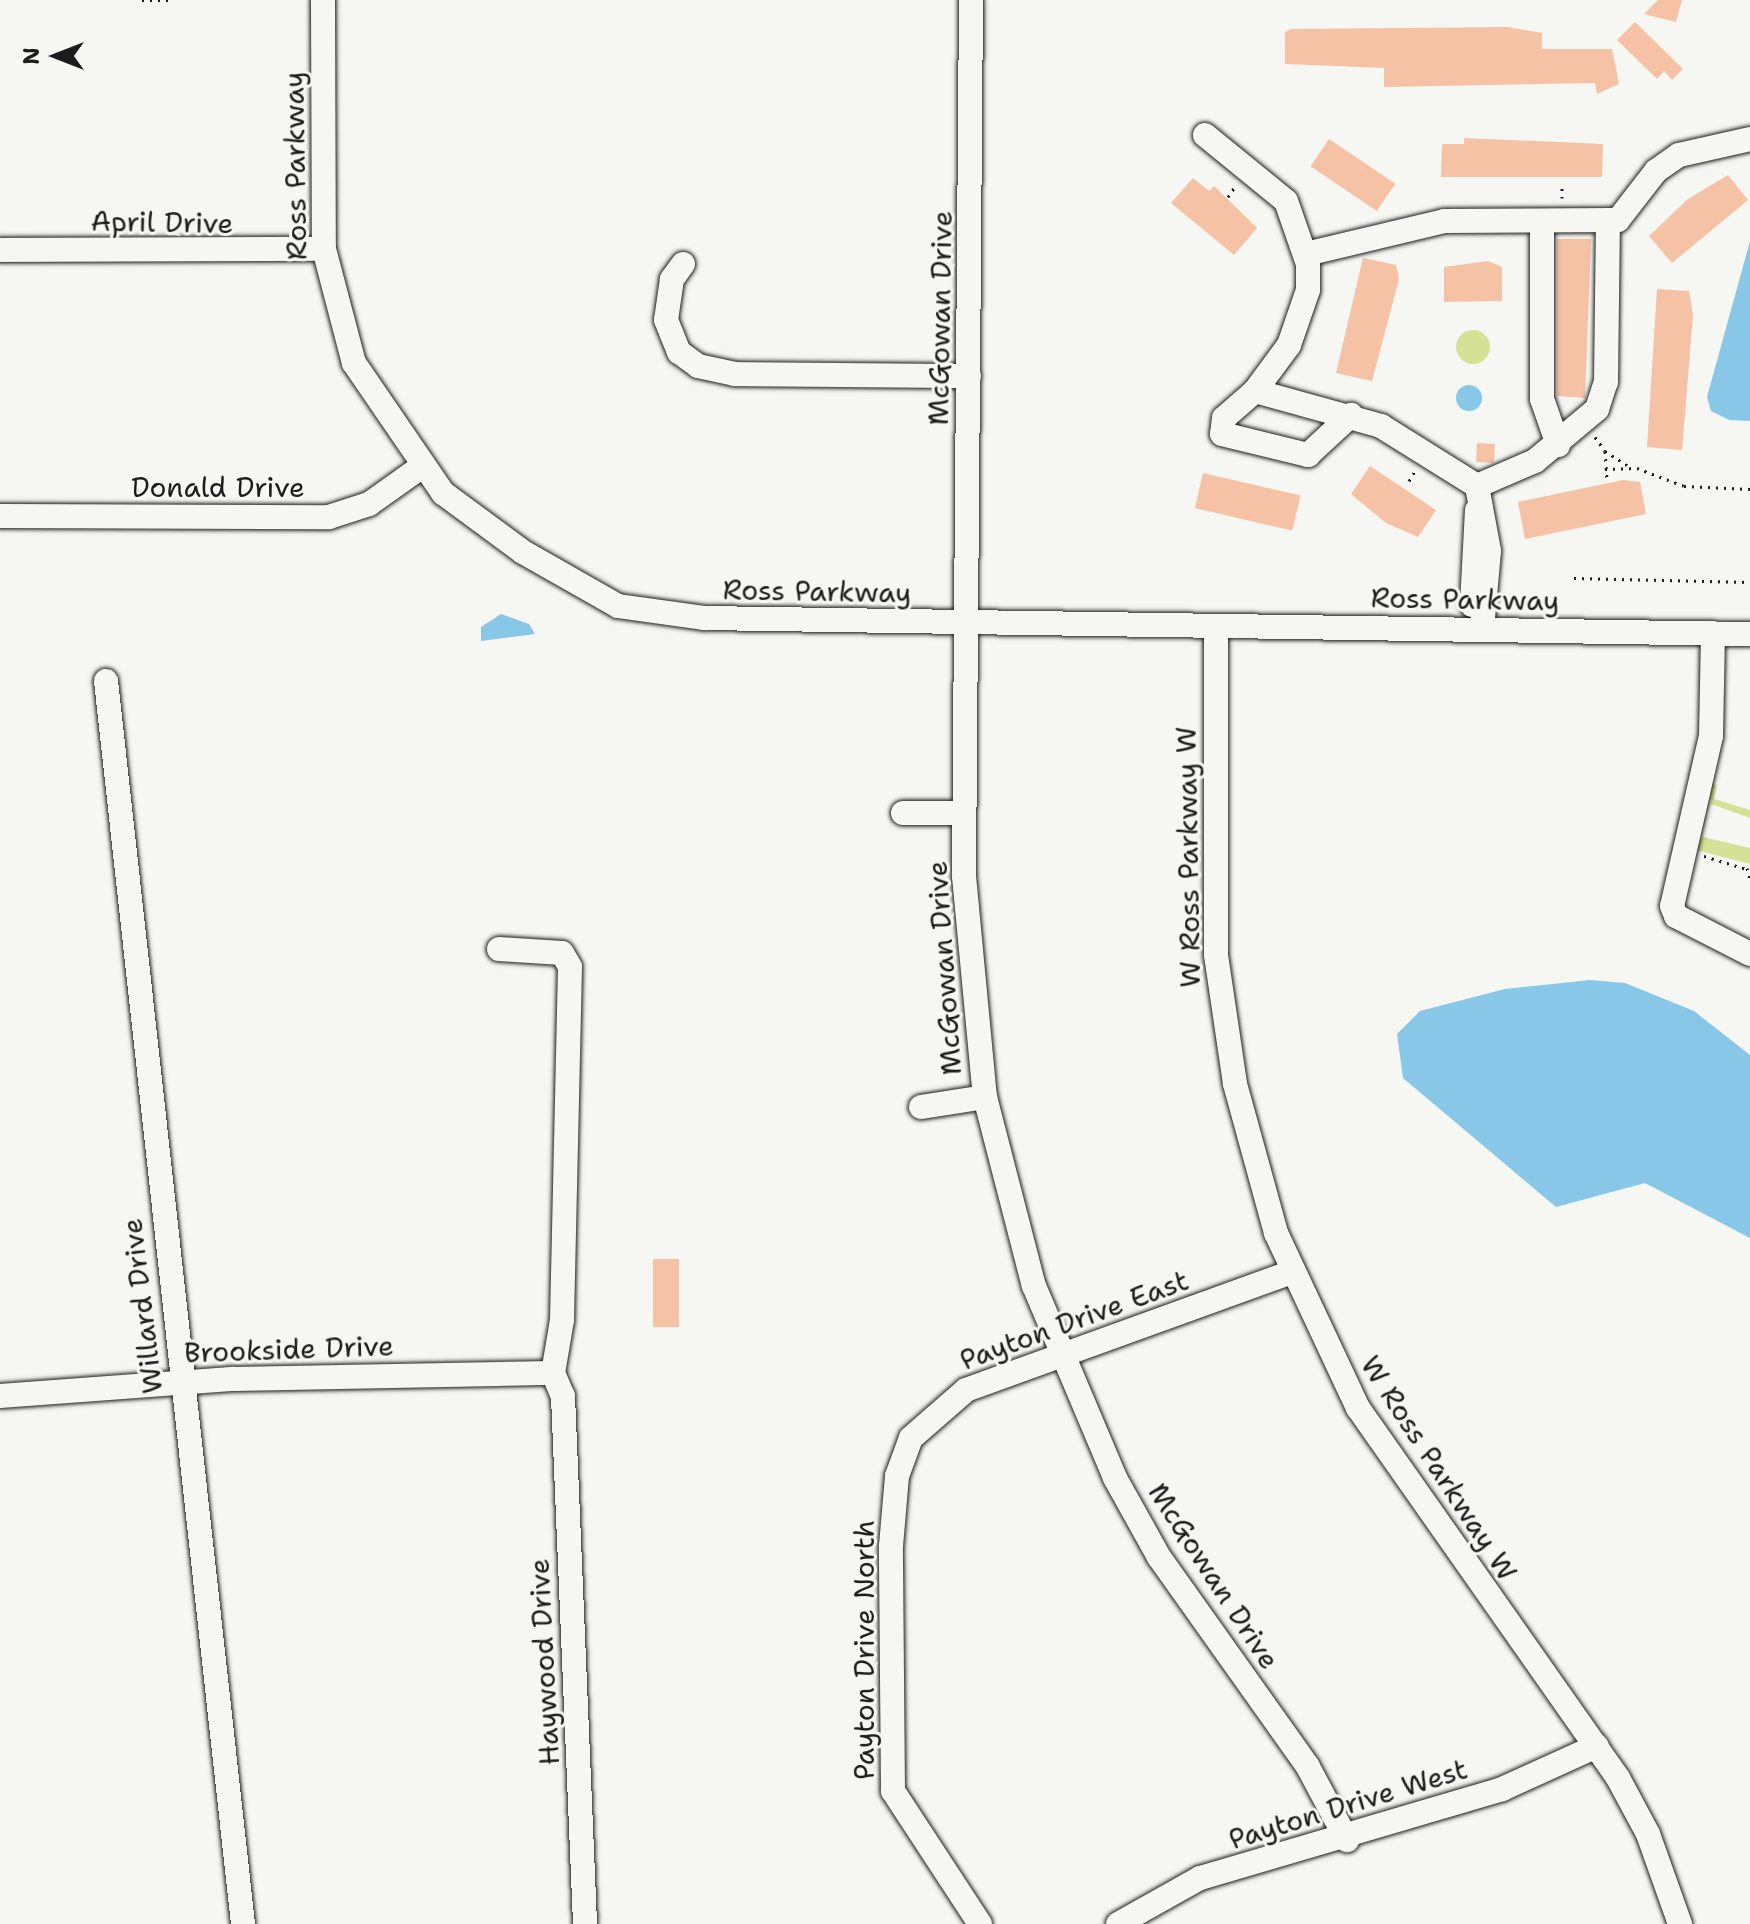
<!DOCTYPE html>
<style>
body{margin:0}
#map{position:relative;width:1750px;height:1924px;overflow:hidden;background:#f6f6f2;font-family:"Shantell Sans",sans-serif}
div>[style]{position:absolute}
.green>*{inset:0;background:#d5e295}
.round{border-radius:50%}
.water>*{inset:0;background:#88c7e8}
.building>*{inset:0;background:#f5c2a5;transform-origin:0 0}
.path>*{height:3px;margin-top:-1.5px;transform-origin:0;background:repeating-linear-gradient(90deg,#1c1c1c 0 2px,transparent 0 8px)}
.roads{filter:drop-shadow(0 0 2px #1c1c1c) drop-shadow(0 0 2px #1c1c1c)}
.minor>*{height:24px;margin:-12px;padding:0 12px;transform-origin:12px;border-radius:12px;background:#f6f6f2}
span{translate:-50% -50%;white-space:nowrap;text-align:center;line-height:1.15;-webkit-text-stroke:6px #f6f6f2;paint-order:stroke}
.street-label{font-size:28px;color:#1c1c1c}
.north{position:absolute;left:16px;top:16px;width:80px;height:80px;-webkit-text-stroke:6px #f6f6f2;paint-order:stroke;rotate:270deg;font-size:22px;font-weight:700;line-height:32px;text-align:center;color:#1c1c1c}
.north::after{content:'';display:block;margin:auto;width:28px;height:36px;background:#1c1c1c;clip-path:polygon(50% 0,100% 100%,50% 72%,0 100%)}
</style>
<div id="map">
<div class="green">
<div class="round" style="left:1456px;top:330px;width:34px;height:34px"></div>
<div style="clip-path:polygon(1710px 782px,1717px 786px,1714px 799px,1750px 810px,1750px 818px,1711px 804px)"></div>
<div style="clip-path:polygon(1703px 837px,1750px 848px,1750px 864px,1692px 849px)"></div>
</div>
<div class="water">
<div style="clip-path:polygon(1750px 241px,1750px 421px,1729px 420px,1711px 411px,1707px 397px)"></div>
<div class="round" style="left:1456px;top:385px;width:26px;height:26px"></div>
<div style="clip-path:polygon(501px 614px,529px 624px,535px 634px,481px 641px,481px 627px)"></div>
<div style="clip-path:polygon(1590px 980px,1625px 983px,1694px 1011px,1750px 1055px,1750px 1238px,1645px 1183px,1556px 1207px,1403px 1078px,1397px 1034px,1420px 1011px,1505px 989px)"></div>
</div>
<div class="building">
<div style="clip-path:polygon(1658px 0,1682px 0,1676px 22px,1644px 14px)"></div>
<div style="clip-path:polygon(1635px 22px,1683px 69px,1672px 80px,1664px 71px,1657px 79px,1617px 40px)"></div>
<div style="clip-path:polygon(1508px 27px,1542px 33px,1542px 49px,1612px 49px,1619px 84px,1597px 94px,1595px 83px,1384px 87px,1384px 68px,1285px 64px,1285px 32px,1291px 29px)"></div>
<div style="clip-path:polygon(1464px 138px,1603px 144px,1602px 177px,1441px 177px,1442px 144px,1464px 144px)"></div>
<div style="left:1329px;top:139px;width:80px;height:33px;rotate:34deg"></div>
<div style="clip-path:polygon(1728px 175px,1748px 200px,1672px 263px,1649px 236px,1688px 199px)"></div>
<div style="clip-path:polygon(1193px 178px,1209px 191px,1214px 186px,1257px 228px,1234px 255px,1171px 203px)"></div>
<div style="clip-path:polygon(1557px 239px,1591px 239px,1585px 398px,1557px 396px)"></div>
<div style="clip-path:polygon(1363px 258px,1396px 265px,1399px 279px,1372px 381px,1336px 373px)"></div>
<div style="clip-path:polygon(1488px 261px,1502px 267px,1502px 301px,1444px 302px,1444px 267px)"></div>
<div style="clip-path:polygon(1657px 289px,1689px 291px,1693px 315px,1682px 450px,1647px 447px)"></div>
<div style="left:1477px;top:443px;width:18px;height:19px;rotate:3deg"></div>
<div style="clip-path:polygon(1370px 466px,1436px 510px,1418px 537px,1386px 523px,1351px 494px)"></div>
<div style="left:1203px;top:473px;width:100px;height:36px;rotate:13deg"></div>
<div style="clip-path:polygon(1623px 480px,1640px 482px,1646px 514px,1525px 539px,1518px 502px)"></div>
<div style="left:679px;top:1259px;width:68px;height:26px;rotate:90deg"></div>
</div>
<div class="path">
<div style="left:142px;top:0;width:29px"></div>
<div style="left:1228px;top:197px;width:14px;rotate:-56deg"></div>
<div style="left:1562px;top:198px;width:12px;rotate:-90deg"></div>
<div style="left:1595px;top:437px;width:17px;rotate:54deg"></div>
<div style="left:1605px;top:451px;width:29px;rotate:86deg"></div>
<div style="left:1605px;top:451px;width:30px;rotate:33deg"></div>
<div style="left:1605px;top:469px;width:32px;rotate:-2deg"></div>
<div style="left:1637px;top:468px;width:50px;rotate:21deg"></div>
<div style="left:1684px;top:486px;width:66px;rotate:2.6deg"></div>
<div style="left:1409px;top:481px;width:12px;rotate:-59deg"></div>
<div style="left:1574px;top:578px;width:176px;rotate:1.3deg"></div>
<div style="left:1704px;top:856px;width:48px;rotate:16.9deg"></div>
<div style="left:1747px;top:868px;width:12px;rotate:76deg"></div>
</div>
<div class="roads">
<div class="minor">
<div style="left:323px;top:0;width:249px;rotate:89.8deg"></div>
<div style="left:324px;top:249px;width:118px;rotate:75.3deg"></div>
<div style="left:354px;top:363px;width:158px;rotate:55.6deg"></div>
<div style="left:443px;top:493px;width:99px;rotate:36.4deg"></div>
<div style="left:523px;top:552px;width:109px;rotate:29.6deg"></div>
<div style="left:618px;top:606px;width:87px;rotate:7.9deg"></div>
<div style="left:704px;top:618px;width:1046px;rotate:0.88deg"></div>
<div style="left:971px;top:0;width:876px;rotate:90.46deg"></div>
<div style="left:964px;top:876px;width:222px;rotate:84.6deg"></div>
<div style="left:985px;top:1097px;width:195px;rotate:75.5deg"></div>
<div style="left:1034px;top:1286px;width:208px;rotate:67.1deg"></div>
<div style="left:1115px;top:1478px;width:90px;rotate:60.9deg"></div>
<div style="left:1159px;top:1557px;width:257px;rotate:54.6deg"></div>
<div style="left:1308px;top:1767px;width:83px;rotate:61.9deg"></div>
<div style="left:1205px;top:135px;width:104px;rotate:39.2deg"></div>
<div style="left:1286px;top:201px;width:67px;rotate:70.8deg"></div>
<div style="left:1308px;top:264px;width:26px;rotate:90deg"></div>
<div style="left:1308px;top:290px;width:58px;rotate:109.1deg"></div>
<div style="left:1289px;top:345px;width:57px;rotate:126.5deg"></div>
<div style="left:1255px;top:391px;width:41px;rotate:138.9deg"></div>
<div style="left:1224px;top:418px;width:16px;rotate:97deg"></div>
<div style="left:1222px;top:434px;width:89px;rotate:13.7deg"></div>
<div style="left:1308px;top:455px;width:59px;rotate:-42.9deg"></div>
<div style="left:1542px;top:221px;width:178px;rotate:90deg"></div>
<div style="left:1542px;top:399px;width:49px;rotate:70.8deg"></div>
<div style="left:0;top:250px;width:324px;rotate:-0.2deg"></div>
<div style="left:1306px;top:254px;width:142px;rotate:-13.4deg"></div>
<div style="left:1444px;top:221px;width:174px;rotate:-0.3deg"></div>
<div style="left:1618px;top:220px;width:62px;rotate:-52.2deg"></div>
<div style="left:1656px;top:171px;width:28px;rotate:-35deg"></div>
<div style="left:1679px;top:155px;width:73px;rotate:-12.7deg"></div>
<div style="left:683px;top:264px;width:19px;rotate:126deg"></div>
<div style="left:672px;top:279px;width:41px;rotate:98.3deg"></div>
<div style="left:666px;top:320px;width:35px;rotate:68deg"></div>
<div style="left:679px;top:352px;width:24px;rotate:36deg"></div>
<div style="left:698px;top:366px;width:38px;rotate:12deg"></div>
<div style="left:735px;top:374px;width:234px;rotate:0.5deg"></div>
<div style="left:1255px;top:391px;width:131px;rotate:15.5deg"></div>
<div style="left:1381px;top:426px;width:113px;rotate:32deg"></div>
<div style="left:1477px;top:486px;width:66px;rotate:79.5deg"></div>
<div style="left:1489px;top:551px;width:78px;rotate:95.1deg"></div>
<div style="left:1477px;top:486px;width:63px;rotate:-23.3deg"></div>
<div style="left:1535px;top:461px;width:81px;rotate:-40deg"></div>
<div style="left:1597px;top:409px;width:28px;rotate:-72deg"></div>
<div style="left:1606px;top:382px;width:162px;rotate:-89.3deg"></div>
<div style="left:0;top:516px;width:329px;rotate:0.2deg"></div>
<div style="left:329px;top:517px;width:42px;rotate:-18deg"></div>
<div style="left:369px;top:504px;width:64px;rotate:-35.4deg"></div>
<div style="left:1472px;top:605px;width:95px;rotate:-87deg"></div>
<div style="left:1216px;top:627px;width:328px;rotate:90deg"></div>
<div style="left:1216px;top:955px;width:130px;rotate:81.6deg"></div>
<div style="left:1235px;top:1084px;width:155px;rotate:74.6deg"></div>
<div style="left:1276px;top:1233px;width:193px;rotate:64.9deg"></div>
<div style="left:1358px;top:1408px;width:452px;rotate:54.9deg"></div>
<div style="left:1618px;top:1778px;width:64px;rotate:61.8deg"></div>
<div style="left:1648px;top:1834px;width:96px;rotate:70.4deg"></div>
<div style="left:1713px;top:633px;width:103px;rotate:91.1deg"></div>
<div style="left:1711px;top:736px;width:174px;rotate:102.9deg"></div>
<div style="left:1672px;top:906px;width:11px;rotate:68deg"></div>
<div style="left:1676px;top:916px;width:83px;rotate:27.2deg"></div>
<div style="left:106px;top:681px;width:1251px;rotate:83.71deg"></div>
<div style="left:903px;top:813px;width:61px"></div>
<div style="left:499px;top:949px;width:63px;rotate:3.6deg"></div>
<div style="left:562px;top:953px;width:16px;rotate:60deg"></div>
<div style="left:570px;top:967px;width:353px;rotate:91.3deg"></div>
<div style="left:562px;top:1320px;width:54px;rotate:99.6deg"></div>
<div style="left:921px;top:1107px;width:65px;rotate:-8.9deg"></div>
<div style="left:0;top:1396px;width:235px;rotate:-4.2deg"></div>
<div style="left:234px;top:1379px;width:319px;rotate:-1.1deg"></div>
<div style="left:553px;top:1373px;width:25px;rotate:67deg"></div>
<div style="left:563px;top:1396px;width:528px;rotate:87.61deg"></div>
<div style="left:980px;top:1924px;width:159px;rotate:-123.2deg"></div>
<div style="left:893px;top:1791px;width:245px;rotate:-90.5deg"></div>
<div style="left:891px;top:1546px;width:70px;rotate:-85.1deg"></div>
<div style="left:897px;top:1476px;width:40px;rotate:-69.8deg"></div>
<div style="left:911px;top:1438px;width:73px;rotate:-41.1deg"></div>
<div style="left:966px;top:1390px;width:347px;rotate:-19.9deg"></div>
<div style="left:1118px;top:1924px;width:94px;rotate:-29.3deg"></div>
<div style="left:1200px;top:1878px;width:315px;rotate:-16.4deg"></div>
<div style="left:1502px;top:1789px;width:104px;rotate:-24.4deg"></div>
</div>
</div>
<div class="street-label">
<span style="left:295px;top:166px;rotate:-91deg">Ross Parkway</span>
<span style="left:162px;top:222px;rotate:1deg">April Drive</span>
<span style="left:940px;top:318px;rotate:-89deg">McGowan Drive</span>
<span style="left:218px;top:487px">Donald Drive</span>
<span style="left:817px;top:591px;rotate:1deg">Ross Parkway</span>
<span style="left:1465px;top:599px;rotate:1deg">Ross Parkway</span>
<span style="left:1188px;top:857px;rotate:-91deg">W Ross Parkway W</span>
<span style="left:944px;top:968px;rotate:-94deg">McGowan Drive</span>
<span style="left:142px;top:1306px;rotate:-97deg">Willard Drive</span>
<span style="left:1074px;top:1320px;rotate:-20deg">Payton Drive East</span>
<span style="left:289px;top:1349px;rotate:-2deg">Brookside Drive</span>
<span style="left:1439px;top:1468px;rotate:57deg">W Ross Parkway W</span>
<span style="left:1214px;top:1576px;rotate:57deg">McGowan Drive</span>
<span style="left:864px;top:1650px;rotate:-90deg">Payton Drive North</span>
<span style="left:544px;top:1662px;rotate:-93deg">Haywood Drive</span>
<span style="left:1348px;top:1804px;rotate:-17deg">Payton Drive West</span>
</div>
<div class="north">N</div>
</div>
